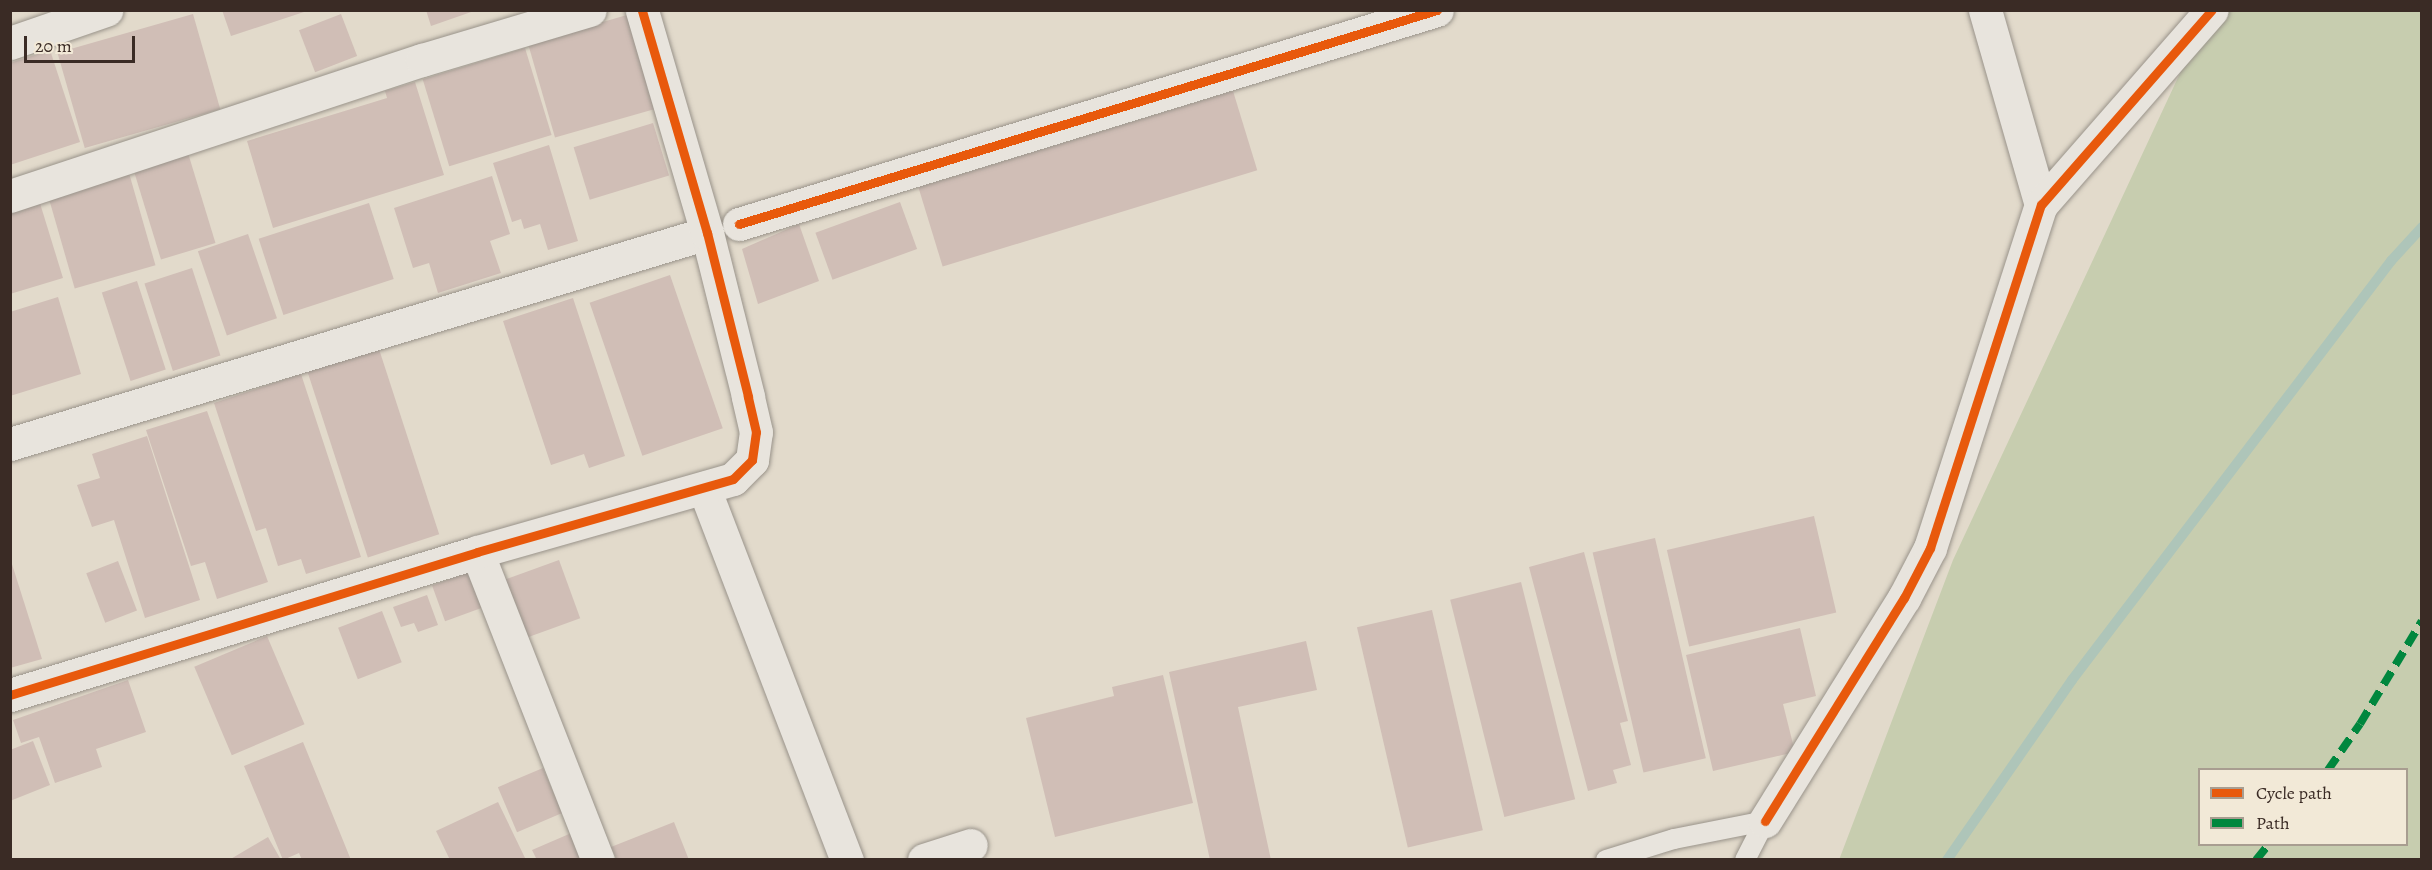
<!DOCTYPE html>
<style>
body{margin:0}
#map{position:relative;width:2432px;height:870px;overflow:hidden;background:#e2dacb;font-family:Alegreya,serif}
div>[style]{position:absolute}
.green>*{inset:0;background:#c7cdaf}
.stream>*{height:10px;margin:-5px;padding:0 5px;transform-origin:5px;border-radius:5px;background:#aec5b9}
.building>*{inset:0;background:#d0beb6;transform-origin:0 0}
.roads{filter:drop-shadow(0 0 2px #99938a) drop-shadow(0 0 2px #99938a)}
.lane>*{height:20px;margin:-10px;padding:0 10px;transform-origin:10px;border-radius:10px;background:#e8e4dd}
.street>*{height:33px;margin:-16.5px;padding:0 16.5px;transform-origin:16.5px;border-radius:16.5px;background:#e8e4dd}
.quiet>*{height:8px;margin-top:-4px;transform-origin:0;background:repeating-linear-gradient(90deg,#00873e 0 15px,transparent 0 23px)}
.cycleway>*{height:9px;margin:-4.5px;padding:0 4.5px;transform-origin:4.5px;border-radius:4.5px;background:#e8590c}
span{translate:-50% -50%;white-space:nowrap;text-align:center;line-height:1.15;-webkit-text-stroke:4.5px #f2e9d7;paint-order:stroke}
.frame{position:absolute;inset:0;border:12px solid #3a2b25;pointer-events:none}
.legend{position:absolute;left:2198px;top:768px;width:210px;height:78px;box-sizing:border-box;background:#f2e9d7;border:2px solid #a89d90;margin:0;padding:8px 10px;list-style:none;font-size:18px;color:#3a2b25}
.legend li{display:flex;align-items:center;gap:12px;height:30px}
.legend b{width:30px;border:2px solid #a89d90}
.scale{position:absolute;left:24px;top:36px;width:111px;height:27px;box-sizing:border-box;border:3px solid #3a2b25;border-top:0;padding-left:8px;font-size:18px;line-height:21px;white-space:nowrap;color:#3a2b25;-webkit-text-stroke:4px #f2e9d7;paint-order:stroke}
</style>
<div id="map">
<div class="green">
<div style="clip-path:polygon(evenodd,2209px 11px,2421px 11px,2421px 859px,1839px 860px,1953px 560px,2209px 11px,2200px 770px,2406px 770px,2406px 844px,2200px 844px,2200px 770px)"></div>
</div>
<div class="stream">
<div style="left:1947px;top:860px;width:219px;rotate:-55.2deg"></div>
<div style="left:2072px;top:680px;width:527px;rotate:-52.72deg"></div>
<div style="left:2391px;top:261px;width:46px;rotate:-47.6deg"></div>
</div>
<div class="building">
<div style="clip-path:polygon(222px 10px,307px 10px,307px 11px,231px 36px)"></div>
<div style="clip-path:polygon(426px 10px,474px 10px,474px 11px,431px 26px)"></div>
<div style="left:193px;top:14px;width:99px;height:141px;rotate:74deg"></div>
<div style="left:341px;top:14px;width:45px;height:45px;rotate:69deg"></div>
<div style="left:627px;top:15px;width:98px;height:103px;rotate:74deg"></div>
<div style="left:525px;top:48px;width:91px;height:107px;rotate:73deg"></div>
<div style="clip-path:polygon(50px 50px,80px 142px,10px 165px,10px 63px)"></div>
<div style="clip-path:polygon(415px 82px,444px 175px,273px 228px,247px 141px,387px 98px,385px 91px)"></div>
<div style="left:1233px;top:91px;width:83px;height:329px;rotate:73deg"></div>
<div style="left:653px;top:123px;width:55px;height:83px;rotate:73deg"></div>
<div style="clip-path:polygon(549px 145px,578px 241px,548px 250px,540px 224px,524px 229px,521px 219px,512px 222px,493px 163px)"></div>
<div style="left:188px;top:153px;width:94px;height:57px;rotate:73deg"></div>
<div style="left:129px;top:173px;width:96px;height:84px;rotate:74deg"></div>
<div style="clip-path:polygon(492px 176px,510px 234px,490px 241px,501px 273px,438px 293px,429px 263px,413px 268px,394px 208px)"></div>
<div style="clip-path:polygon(39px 200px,63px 278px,10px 294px,10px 209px)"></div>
<div style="left:900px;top:202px;width:50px;height:90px;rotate:70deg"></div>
<div style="left:369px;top:203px;width:80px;height:116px;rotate:72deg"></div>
<div style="clip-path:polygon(799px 224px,819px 281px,758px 304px,742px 249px)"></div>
<div style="left:248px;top:234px;width:89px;height:53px;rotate:71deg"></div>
<div style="left:192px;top:268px;width:92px;height:50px;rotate:72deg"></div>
<div style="left:670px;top:275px;width:162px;height:85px;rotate:71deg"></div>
<div style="left:137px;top:281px;width:93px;height:37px;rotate:72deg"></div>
<div style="clip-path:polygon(58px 297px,81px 374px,10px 396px,10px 312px)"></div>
<div style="clip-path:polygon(573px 298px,625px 456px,589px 468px,584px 454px,551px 465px,503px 321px)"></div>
<div style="left:378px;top:346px;width:198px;height:75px;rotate:72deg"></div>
<div style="clip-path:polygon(301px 374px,361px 557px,306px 574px,301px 559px,278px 566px,266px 528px,256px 531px,214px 403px)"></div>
<div style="clip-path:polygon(207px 411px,268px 582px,217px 599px,205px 562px,191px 566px,146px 430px)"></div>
<div style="clip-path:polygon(147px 436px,200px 600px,145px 618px,114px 520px,92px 527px,77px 485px,100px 478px,92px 454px)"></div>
<div style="left:1814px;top:516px;width:99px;height:151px;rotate:77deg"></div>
<div style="left:1655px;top:538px;width:226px;height:64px;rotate:77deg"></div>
<div style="clip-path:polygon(1584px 552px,1628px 721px,1620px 723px,1631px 765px,1613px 770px,1617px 783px,1588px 791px,1529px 567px)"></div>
<div style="left:559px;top:560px;width:62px;height:63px;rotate:70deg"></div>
<div style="clip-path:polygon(11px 561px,42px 659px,10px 668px,10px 562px)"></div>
<div style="left:118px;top:561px;width:53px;height:34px;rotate:69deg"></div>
<div style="left:480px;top:568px;width:38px;height:51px;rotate:70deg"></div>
<div style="left:1521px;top:582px;width:224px;height:73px;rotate:76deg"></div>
<div style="clip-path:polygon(427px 595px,438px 625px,418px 632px,414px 623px,401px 627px,393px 607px)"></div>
<div style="left:1432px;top:610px;width:226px;height:77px;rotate:77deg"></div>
<div style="left:382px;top:611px;width:55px;height:47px;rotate:69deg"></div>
<div style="clip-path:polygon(1800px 628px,1816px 696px,1783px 704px,1795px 752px,1713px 771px,1686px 655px)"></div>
<div style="left:267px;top:636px;width:96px;height:79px;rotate:67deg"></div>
<div style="clip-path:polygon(1306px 641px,1317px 690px,1238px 707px,1271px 860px,1210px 860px,1169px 672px)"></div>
<div style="clip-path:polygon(1163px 675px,1193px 803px,1055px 837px,1026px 718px,1114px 696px,1112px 687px)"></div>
<div style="clip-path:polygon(128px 680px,146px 732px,96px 749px,102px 767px,55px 783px,39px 737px,21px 743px,13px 720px)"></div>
<div style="clip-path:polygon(33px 741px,50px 785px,10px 801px,10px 750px)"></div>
<div style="clip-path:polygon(303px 742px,351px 860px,302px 860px,299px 853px,283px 860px,244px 766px)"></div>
<div style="left:543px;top:768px;width:49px;height:49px;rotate:67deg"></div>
<div style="clip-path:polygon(498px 802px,526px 860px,450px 860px,436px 831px)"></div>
<div style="clip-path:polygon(674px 822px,689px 860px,617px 860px,611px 847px)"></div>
<div style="clip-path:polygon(576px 831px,587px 860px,537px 860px,532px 850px)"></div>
<div style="clip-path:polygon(268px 837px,281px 860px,229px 860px)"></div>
</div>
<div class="roads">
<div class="lane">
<div style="left:1606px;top:860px;width:71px;rotate:-17.2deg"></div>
<div style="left:1674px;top:839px;width:93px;rotate:-11.2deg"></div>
<div style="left:1745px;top:860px;width:44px;rotate:-62.9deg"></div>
</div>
<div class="street">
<div style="left:1985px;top:10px;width:203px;rotate:74deg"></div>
<div style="left:10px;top:43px;width:102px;rotate:-19deg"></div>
<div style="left:10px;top:196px;width:434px;rotate:-18.3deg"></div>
<div style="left:422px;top:60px;width:175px;rotate:-16.6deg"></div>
<div style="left:739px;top:224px;width:730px;rotate:-17.05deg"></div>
<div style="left:10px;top:444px;width:728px;rotate:-16.84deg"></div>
<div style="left:704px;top:488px;width:399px;rotate:69deg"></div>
<div style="left:477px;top:552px;width:331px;rotate:68.6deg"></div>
<div style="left:10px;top:695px;width:488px;rotate:-17deg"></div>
<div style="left:477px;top:552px;width:266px;rotate:-15.9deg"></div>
<div style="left:733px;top:479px;width:27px;rotate:-45deg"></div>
<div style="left:752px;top:460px;width:28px;rotate:-82deg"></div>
<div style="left:756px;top:432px;width:37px;rotate:-103deg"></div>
<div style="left:748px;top:396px;width:168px;rotate:-104.1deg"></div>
<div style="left:707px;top:233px;width:232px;rotate:-106.3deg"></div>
<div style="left:1765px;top:821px;width:263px;rotate:-58.1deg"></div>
<div style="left:1904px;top:598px;width:56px;rotate:-62.5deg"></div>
<div style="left:1930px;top:548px;width:361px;rotate:-72.1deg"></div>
<div style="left:2041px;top:205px;width:259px;rotate:-48.8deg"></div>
<div style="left:924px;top:860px;width:49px;rotate:-17.7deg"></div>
</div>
</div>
<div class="quiet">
<div style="left:2328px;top:770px;width:56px;rotate:-55.2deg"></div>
<div style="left:2360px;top:724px;width:120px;rotate:-59deg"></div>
<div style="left:2256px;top:860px;width:21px;rotate:-51deg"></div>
</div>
<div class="cycleway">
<div style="left:739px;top:224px;width:730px;rotate:-17.05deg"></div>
<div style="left:10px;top:695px;width:488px;rotate:-17deg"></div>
<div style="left:477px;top:552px;width:266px;rotate:-15.9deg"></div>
<div style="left:733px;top:479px;width:27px;rotate:-45deg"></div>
<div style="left:752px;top:460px;width:28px;rotate:-82deg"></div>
<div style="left:756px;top:432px;width:37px;rotate:-103deg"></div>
<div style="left:748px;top:396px;width:168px;rotate:-104.1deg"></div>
<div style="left:707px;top:233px;width:232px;rotate:-106.3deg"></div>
<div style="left:1765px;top:821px;width:263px;rotate:-58.1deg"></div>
<div style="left:1904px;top:598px;width:56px;rotate:-62.5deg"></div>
<div style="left:1930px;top:548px;width:361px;rotate:-72.1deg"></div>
<div style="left:2041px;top:205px;width:259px;rotate:-48.8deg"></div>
</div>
<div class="frame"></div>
<ul class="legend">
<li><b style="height:8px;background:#e8590c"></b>Cycle path</li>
<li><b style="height:8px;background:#00873e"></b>Path</li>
</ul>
<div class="scale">20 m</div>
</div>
